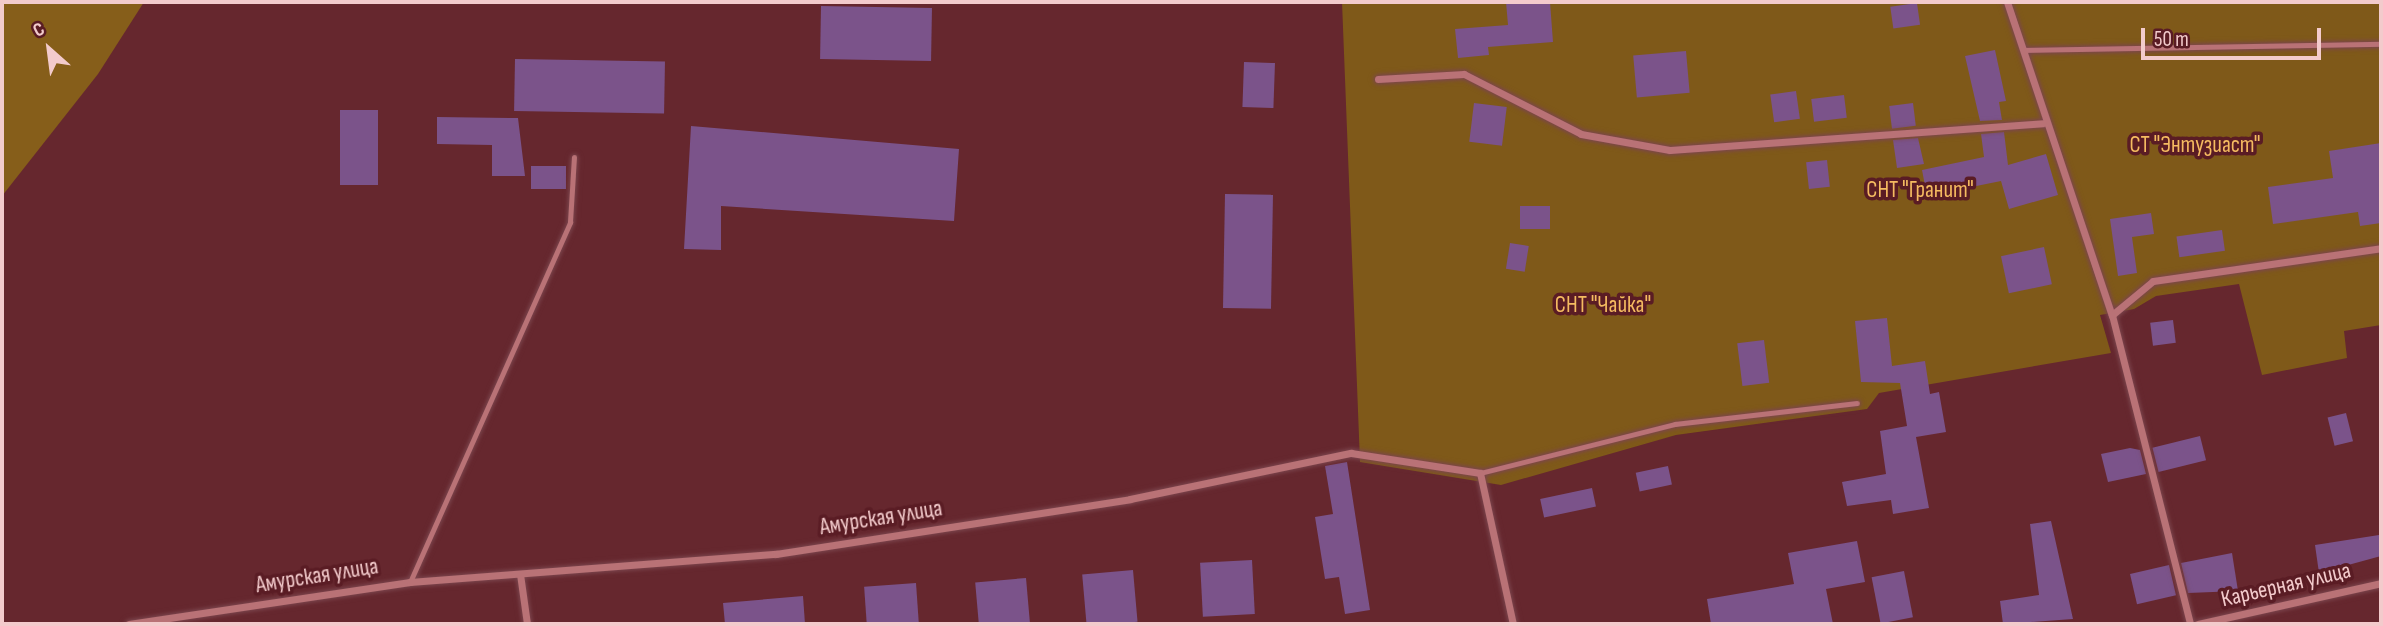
<!DOCTYPE html>
<meta charset="utf-8">
<style>
body{margin:0}
#map{position:relative;width:2383px;height:626px;overflow:hidden;background:#66272e;font-family:"Sofia Sans Condensed",sans-serif}
div>[style]{position:absolute}
.green>*{inset:0;background:#7f5919}
.forest>*{inset:0;background:#865e1a}
.building>*{inset:0;background:#7b538a;transform-origin:0 0}
.roads{filter:drop-shadow(0 0 2px #7b454d) drop-shadow(0 0 2px #7b454d)}
.service>*{height:5px;margin:-2.5px;padding:0 2.5px;transform-origin:2.5px;border-radius:2.5px;background:#b97276}
.minor>*{height:7px;margin:-3.5px;padding:0 3.5px;transform-origin:3.5px;border-radius:3.5px;background:#b97276}
span{translate:-50% -50%;white-space:nowrap;text-align:center;line-height:1.15;-webkit-text-stroke:7px #5a1c24;paint-order:stroke}
.park-label{font-size:23px;color:#f5bb61}
.street-label{font-size:23px;color:#f3cbcc}
.frame{position:absolute;inset:0;border:4px solid #f3cbcc;pointer-events:none}
.north{position:absolute;left:14px;top:14px;width:70px;height:70px;-webkit-text-stroke:5px #5a1c24;paint-order:stroke;rotate:332deg;font-size:19px;font-weight:700;line-height:28px;text-align:center;color:#f3cbcc}
.north::after{content:'';display:block;margin:auto;width:24px;height:32px;background:#f3cbcc;clip-path:polygon(50% 0,100% 100%,50% 72%,0 100%)}
.scale{position:absolute;left:2141px;top:28px;width:180px;height:32px;box-sizing:border-box;border:4px solid #f3cbcc;border-top:0;padding-left:9px;font-size:21px;line-height:24px;white-space:nowrap;color:#f3cbcc;-webkit-text-stroke:5px #5a1c24;paint-order:stroke}
</style>
<div id="map">
<div class="green">
<div style="clip-path:polygon(1342px 2px,2381px 2px,2381px 325px,2344px 331px,2347px 358px,2262px 375px,2239px 284px,2156px 296px,2134px 309px,2100px 315px,2111px 353px,1879px 393px,1867px 409px,1676px 435px,1501px 485px,1360px 462px)"></div>
</div>
<div class="forest">
<div style="clip-path:polygon(2px 2px,144px 2px,98px 74px,2px 196px)"></div>
</div>
<div class="building">
<div style="clip-path:polygon(1506px 2px,1550px 2px,1553px 42px,1488px 47px,1489px 55px,1458px 58px,1455px 29px,1508px 25px)"></div>
<div style="left:1917px;top:3px;width:22px;height:27px;rotate:82deg"></div>
<div style="left:821px;top:6px;width:111px;height:53px;rotate:1deg"></div>
<div style="clip-path:polygon(1995px 50px,2006px 101px,1999px 102px,2002px 120px,1980px 121px,1965px 56px)"></div>
<div style="left:1686px;top:51px;width:42px;height:53px;rotate:85deg"></div>
<div style="left:515px;top:59px;width:150px;height:52px;rotate:1deg"></div>
<div style="left:1244px;top:62px;width:31px;height:45px;rotate:2deg"></div>
<div style="left:1796px;top:91px;width:28px;height:26px;rotate:82deg"></div>
<div style="left:1844px;top:95px;width:23px;height:33px;rotate:83deg"></div>
<div style="left:1474px;top:103px;width:33px;height:39px;rotate:7deg"></div>
<div style="left:1913px;top:103px;width:23px;height:24px;rotate:83deg"></div>
<div style="left:340px;top:110px;width:38px;height:75px"></div>
<div style="clip-path:polygon(437px 117px,518px 118px,525px 176px,492px 176px,492px 145px,437px 144px)"></div>
<div style="clip-path:polygon(691px 126px,959px 149px,954px 221px,721px 206px,721px 250px,684px 249px)"></div>
<div style="clip-path:polygon(2004px 132px,2008px 165px,2046px 154px,2058px 195px,2009px 209px,2001px 181px,1927px 196px,1922px 170px,1984px 157px,1981px 134px)"></div>
<div style="clip-path:polygon(1918px 138px,1924px 164px,1897px 168px,1893px 140px)"></div>
<div style="clip-path:polygon(2381px 143px,2381px 223px,2360px 226px,2358px 212px,2273px 224px,2268px 187px,2333px 178px,2329px 151px)"></div>
<div style="left:1827px;top:160px;width:27px;height:21px;rotate:84deg"></div>
<div style="left:531px;top:166px;width:35px;height:23px"></div>
<div style="left:1225px;top:194px;width:48px;height:114px;rotate:1deg"></div>
<div style="left:1550px;top:206px;width:23px;height:30px;rotate:90deg"></div>
<div style="clip-path:polygon(2151px 213px,2154px 234px,2132px 237px,2137px 273px,2118px 276px,2110px 219px)"></div>
<div style="left:2222px;top:230px;width:21px;height:46px;rotate:82deg"></div>
<div style="left:1510px;top:243px;width:19px;height:26px;rotate:9deg"></div>
<div style="left:2044px;top:247px;width:38px;height:44px;rotate:78deg"></div>
<div style="clip-path:polygon(1887px 318px,1892px 366px,1925px 361px,1930px 394px,1939px 392px,1946px 432px,1916px 437px,1929px 508px,1893px 514px,1891px 500px,1847px 506px,1842px 482px,1886px 474px,1880px 431px,1907px 426px,1900px 383px,1861px 382px,1855px 321px)"></div>
<div style="left:2173px;top:320px;width:23px;height:23px;rotate:83deg"></div>
<div style="left:1764px;top:340px;width:43px;height:27px;rotate:83deg"></div>
<div style="left:2346px;top:413px;width:29px;height:19px;rotate:76deg"></div>
<div style="left:2200px;top:436px;width:25px;height:49px;rotate:76deg"></div>
<div style="clip-path:polygon(2130px 448px,2140px 450px,2146px 474px,2108px 482px,2101px 454px)"></div>
<div style="clip-path:polygon(1347px 462px,1370px 610px,1345px 614px,1339px 577px,1325px 579px,1315px 517px,1333px 514px,1325px 466px)"></div>
<div style="left:1668px;top:466px;width:19px;height:33px;rotate:78deg"></div>
<div style="left:1592px;top:488px;width:19px;height:53px;rotate:78deg"></div>
<div style="clip-path:polygon(2051px 521px,2073px 619px,2003px 624px,2000px 601px,2039px 595px,2030px 524px)"></div>
<div style="clip-path:polygon(2379px 535px,2381px 556px,2319px 573px,2315px 545px)"></div>
<div style="clip-path:polygon(1857px 541px,1865px 582px,1826px 589px,1833px 624px,1711px 624px,1707px 599px,1794px 584px,1788px 553px)"></div>
<div style="clip-path:polygon(2232px 553px,2238px 591px,2188px 593px,2181px 563px)"></div>
<div style="left:1252px;top:560px;width:54px;height:52px;rotate:87deg"></div>
<div style="left:2169px;top:565px;width:31px;height:40px;rotate:77deg"></div>
<div style="left:1133px;top:570px;width:52px;height:51px;rotate:85deg"></div>
<div style="left:1904px;top:571px;width:47px;height:33px;rotate:79deg"></div>
<div style="left:1026px;top:578px;width:46px;height:51px;rotate:85deg"></div>
<div style="left:916px;top:583px;width:41px;height:52px;rotate:86deg"></div>
<div style="clip-path:polygon(803px 596px,805px 624px,725px 624px,723px 603px)"></div>
</div>
<div class="roads">
<div class="service">
<div style="left:2023px;top:50px;width:358px;rotate:-1deg"></div>
<div style="left:1480px;top:473px;width:201px;rotate:-14.1deg"></div>
<div style="left:1675px;top:424px;width:183px;rotate:-6.6deg"></div>
<div style="left:410px;top:582px;width:394px;rotate:-66deg"></div>
<div style="left:570px;top:222px;width:65px;rotate:-86.5deg"></div>
</div>
<div class="minor">
<div style="left:2007px;top:2px;width:330px;rotate:71.5deg"></div>
<div style="left:2112px;top:315px;width:319px;rotate:75.8deg"></div>
<div style="left:1378px;top:79px;width:86px;rotate:-3.3deg"></div>
<div style="left:1464px;top:74px;width:131px;rotate:27.1deg"></div>
<div style="left:1581px;top:134px;width:90px;rotate:10.2deg"></div>
<div style="left:1670px;top:150px;width:374px;rotate:-4.1deg"></div>
<div style="left:2112px;top:315px;width:53px;rotate:-39.7deg"></div>
<div style="left:2153px;top:281px;width:230px;rotate:-8.2deg"></div>
<div style="left:520px;top:574px;width:50px;rotate:82deg"></div>
<div style="left:129px;top:624px;width:284px;rotate:-8.5deg"></div>
<div style="left:410px;top:582px;width:367px;rotate:-4.4deg"></div>
<div style="left:776px;top:554px;width:358px;rotate:-8.8deg"></div>
<div style="left:1130px;top:499px;width:226px;rotate:-11.8deg"></div>
<div style="left:1351px;top:453px;width:131px;rotate:8.8deg"></div>
<div style="left:1480px;top:473px;width:155px;rotate:77.7deg"></div>
<div style="left:2198px;top:624px;width:188px;rotate:-12.6deg"></div>
</div>
</div>
<div class="park-label">
<span style="left:2195px;top:145px">СТ "Энтузиаст"</span>
<span style="left:1920px;top:190px">СНТ "Гранит"</span>
<span style="left:1603px;top:305px">СНТ "Чайка"</span>
</div>
<div class="street-label">
<span style="left:881px;top:518px;rotate:-9deg">Амурская улица</span>
<span style="left:317px;top:576px;rotate:-9deg">Амурская улица</span>
<span style="left:2286px;top:585px;rotate:-13deg">Карьерная улица</span>
</div>
<div class="frame"></div>
<div class="north">С</div>
<div class="scale">50 m</div>
</div>
